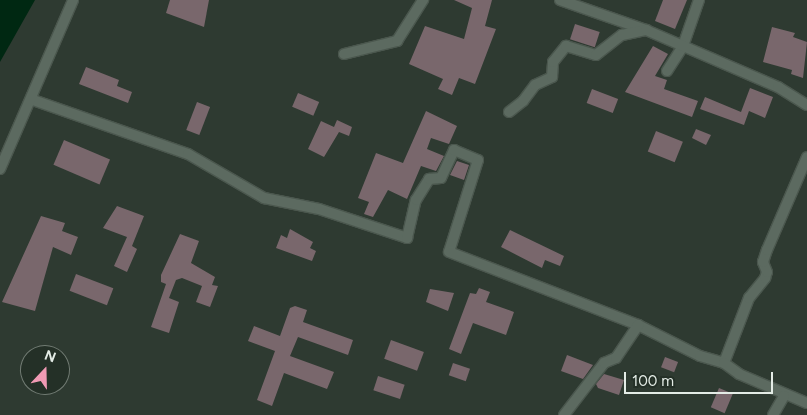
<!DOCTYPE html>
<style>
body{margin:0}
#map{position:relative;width:807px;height:415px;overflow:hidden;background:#2e3a31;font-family:Figtree,sans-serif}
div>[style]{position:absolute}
.water>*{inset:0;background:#002812}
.building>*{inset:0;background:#79676c;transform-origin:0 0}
.roads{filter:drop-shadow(1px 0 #4b574e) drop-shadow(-1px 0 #4b574e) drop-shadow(0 1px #4b574e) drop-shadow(0 -1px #4b574e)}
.minor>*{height:10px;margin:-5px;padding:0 5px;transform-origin:5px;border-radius:5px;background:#5c6a60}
span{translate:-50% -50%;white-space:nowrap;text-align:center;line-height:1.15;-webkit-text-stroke:4px #243027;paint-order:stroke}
.north{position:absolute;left:20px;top:345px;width:50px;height:50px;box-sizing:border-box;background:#243027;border:1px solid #717b73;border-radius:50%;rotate:21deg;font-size:14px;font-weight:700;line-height:20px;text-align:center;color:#e4ece6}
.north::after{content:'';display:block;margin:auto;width:18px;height:22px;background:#f09ab4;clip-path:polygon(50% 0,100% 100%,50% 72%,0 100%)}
.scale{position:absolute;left:624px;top:372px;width:149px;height:22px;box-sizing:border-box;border:2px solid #e4ece6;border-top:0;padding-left:6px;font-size:15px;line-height:18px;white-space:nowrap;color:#e4ece6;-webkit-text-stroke:4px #243027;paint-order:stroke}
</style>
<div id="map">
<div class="water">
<i style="clip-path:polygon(0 0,35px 0,0 62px)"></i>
</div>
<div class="building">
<i style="clip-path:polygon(170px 0,209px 0,204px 27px,166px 13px)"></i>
<i style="clip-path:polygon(454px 0,492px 0,485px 26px,496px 29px,475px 84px,459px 78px,452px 95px,438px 89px,443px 79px,409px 64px,425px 26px,464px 39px,472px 8px)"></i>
<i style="clip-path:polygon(663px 0,687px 0,675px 29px,655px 21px)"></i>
<i style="left:575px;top:24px;width:26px;height:16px;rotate:18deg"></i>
<i style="clip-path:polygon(772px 27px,795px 33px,793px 37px,807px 42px,803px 78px,791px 74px,792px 70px,763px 62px)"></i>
<i style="clip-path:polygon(653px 46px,668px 54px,655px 76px,667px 80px,664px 89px,698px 101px,692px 117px,625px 92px)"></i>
<i style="clip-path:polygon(86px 67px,119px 80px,117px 86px,132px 92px,128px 103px,79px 84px)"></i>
<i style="clip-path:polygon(750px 88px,773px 97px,765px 118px,749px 111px,744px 125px,700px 109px,705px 97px,741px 112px)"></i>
<i style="left:592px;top:89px;width:28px;height:15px;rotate:21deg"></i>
<i style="left:298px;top:93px;width:23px;height:15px;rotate:23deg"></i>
<i style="left:197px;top:102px;width:14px;height:30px;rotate:21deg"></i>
<i style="clip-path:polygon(426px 111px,457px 126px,449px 144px,431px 138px,427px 149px,444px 156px,436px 171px,421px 166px,407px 199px,388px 190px,373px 217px,364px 214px,369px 202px,358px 198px,376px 153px,403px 163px)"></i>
<i style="clip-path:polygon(337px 120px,352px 127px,349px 136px,339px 132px,324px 157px,308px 149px,321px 121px,334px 127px)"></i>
<i style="clip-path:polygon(696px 129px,711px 135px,706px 145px,692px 138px)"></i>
<i style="left:656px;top:131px;width:29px;height:22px;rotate:22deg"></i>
<i style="left:64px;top:140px;width:50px;height:27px;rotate:23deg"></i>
<i style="clip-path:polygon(457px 161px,469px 165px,464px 180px,450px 175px)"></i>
<i style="clip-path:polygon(117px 206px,144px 216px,132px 246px,137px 249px,127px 272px,114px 266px,127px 237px,103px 228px)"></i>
<i style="clip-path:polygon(41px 216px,65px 223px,62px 231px,78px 237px,71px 255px,53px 247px,35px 311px,2px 302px)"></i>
<i style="clip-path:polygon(290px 229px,313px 242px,310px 248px,316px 251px,312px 261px,276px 248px,281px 235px,287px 238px)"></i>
<i style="clip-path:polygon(510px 230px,564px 256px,560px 266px,545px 260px,542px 268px,501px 247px)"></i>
<i style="clip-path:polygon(180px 234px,199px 241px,191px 263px,215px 277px,212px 285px,218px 286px,210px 307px,196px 302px,202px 286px,182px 278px,176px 280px,169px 298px,179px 302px,169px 333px,151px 327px,166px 284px,161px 282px,161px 275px)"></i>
<i style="left:76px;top:274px;width:40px;height:18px;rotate:21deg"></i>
<i style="clip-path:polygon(479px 288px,490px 292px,486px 302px,514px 312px,506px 335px,473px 323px,461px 354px,449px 349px,470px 293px,476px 294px)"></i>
<i style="clip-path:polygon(430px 289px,454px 293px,448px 311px,426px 302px)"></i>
<i style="clip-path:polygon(295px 306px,307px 310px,303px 322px,353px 340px,348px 355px,298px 337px,290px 356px,334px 372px,327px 389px,284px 373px,272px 406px,257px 400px,275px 351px,248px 341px,254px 326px,280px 336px,290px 308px)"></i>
<i style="left:391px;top:340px;width:35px;height:20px;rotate:20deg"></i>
<i style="clip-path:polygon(567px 355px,593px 365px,583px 379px,561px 371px)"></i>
<i style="left:665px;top:357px;width:14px;height:11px;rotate:21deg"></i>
<i style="left:453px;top:363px;width:18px;height:13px;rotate:19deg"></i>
<i style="clip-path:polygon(604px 374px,624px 380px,619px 395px,598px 388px,596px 384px)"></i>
<i style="left:378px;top:376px;width:28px;height:15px;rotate:18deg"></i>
<i style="left:719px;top:388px;width:15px;height:21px;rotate:23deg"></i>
</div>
<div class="roads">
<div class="minor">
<i style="left:560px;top:0;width:91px;rotate:19.2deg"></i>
<i style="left:344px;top:54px;width:55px;rotate:-13.8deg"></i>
<i style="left:397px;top:41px;width:49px;rotate:-57.6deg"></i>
<i style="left:667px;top:71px;width:30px;rotate:-57deg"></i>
<i style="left:683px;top:46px;width:49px;rotate:-70.8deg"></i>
<i style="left:33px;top:100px;width:164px;rotate:19.2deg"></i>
<i style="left:188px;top:154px;width:88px;rotate:30.1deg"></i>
<i style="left:264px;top:198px;width:56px;rotate:11.3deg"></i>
<i style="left:319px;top:209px;width:93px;rotate:18.2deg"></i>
<i style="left:407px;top:238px;width:39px;rotate:-77deg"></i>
<i style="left:416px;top:200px;width:25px;rotate:-58deg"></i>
<i style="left:429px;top:179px;width:12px;rotate:-5deg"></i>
<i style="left:441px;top:178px;width:31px;rotate:-65deg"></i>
<i style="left:454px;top:150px;width:26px;rotate:23deg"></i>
<i style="left:478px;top:160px;width:96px;rotate:107.5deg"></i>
<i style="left:449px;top:252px;width:203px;rotate:21.1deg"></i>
<i style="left:638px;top:325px;width:69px;rotate:26.6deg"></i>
<i style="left:700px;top:356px;width:25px;rotate:16deg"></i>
<i style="left:724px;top:363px;width:70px;rotate:-69deg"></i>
<i style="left:749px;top:298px;width:26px;rotate:-51deg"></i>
<i style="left:765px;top:278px;width:6px;rotate:-72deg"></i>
<i style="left:767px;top:272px;width:11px;rotate:-112deg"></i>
<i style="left:763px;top:262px;width:13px;rotate:-72deg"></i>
<i style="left:767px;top:250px;width:101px;rotate:-66.7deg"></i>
<i style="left:509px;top:112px;width:18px;rotate:-38deg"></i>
<i style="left:523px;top:101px;width:20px;rotate:-53deg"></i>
<i style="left:535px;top:85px;width:19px;rotate:-25deg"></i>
<i style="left:552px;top:77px;width:15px;rotate:-86deg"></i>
<i style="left:553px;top:62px;width:21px;rotate:-51deg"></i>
<i style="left:566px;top:46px;width:31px;rotate:17deg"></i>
<i style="left:596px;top:55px;width:33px;rotate:-38deg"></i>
<i style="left:622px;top:35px;width:25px;rotate:-12deg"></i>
<i style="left:646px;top:30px;width:144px;rotate:23.4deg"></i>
<i style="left:778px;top:87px;width:34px;rotate:32deg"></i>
<i style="left:0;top:169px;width:184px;rotate:-66.6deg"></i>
<i style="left:724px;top:363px;width:19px;rotate:36deg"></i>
<i style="left:739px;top:374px;width:74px;rotate:23.1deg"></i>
<i style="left:564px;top:415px;width:66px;rotate:-52.4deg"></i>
<i style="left:604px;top:363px;width:13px;rotate:-23deg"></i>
<i style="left:616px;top:358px;width:40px;rotate:-56deg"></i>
<i style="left:773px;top:415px;width:22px;rotate:-60deg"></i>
</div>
</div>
<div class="north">N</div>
<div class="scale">100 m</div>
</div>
